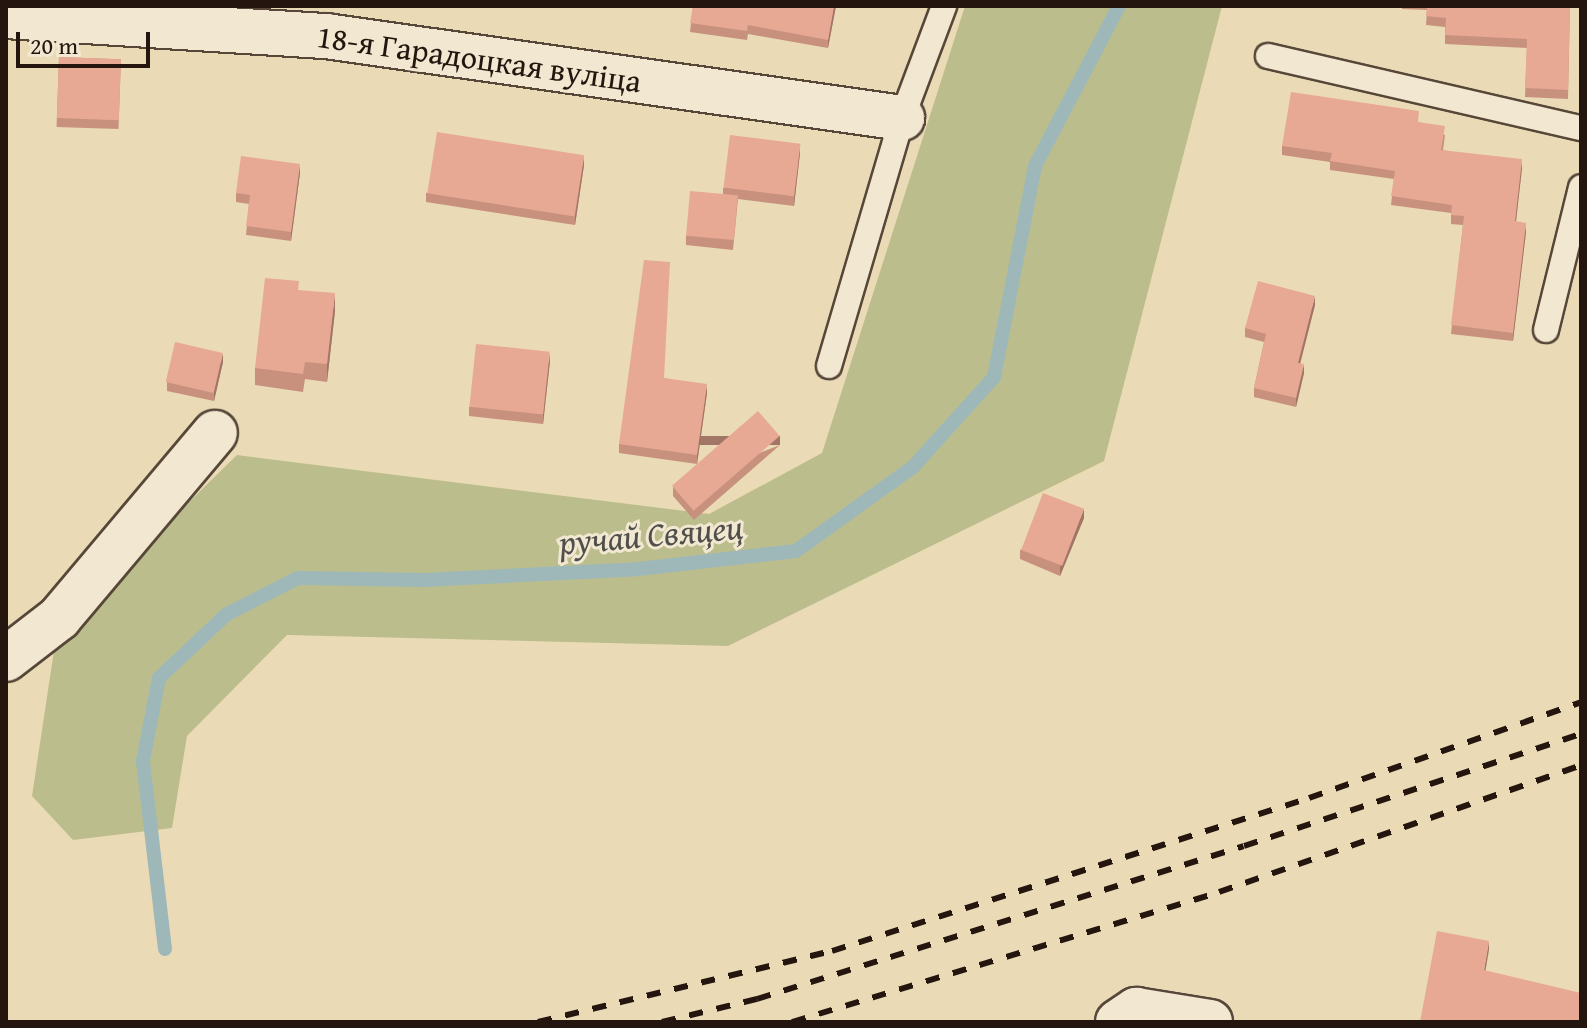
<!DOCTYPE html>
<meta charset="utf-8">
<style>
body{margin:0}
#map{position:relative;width:1587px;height:1028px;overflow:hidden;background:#ebdab6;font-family:"Gentium Book Plus",serif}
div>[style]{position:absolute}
.green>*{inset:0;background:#bbbe8c}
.stream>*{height:14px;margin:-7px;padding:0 7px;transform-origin:7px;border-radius:7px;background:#9eb8ba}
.roads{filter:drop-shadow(2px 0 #564739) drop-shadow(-2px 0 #564739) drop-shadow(0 2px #564739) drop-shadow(0 -2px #564739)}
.service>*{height:24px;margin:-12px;padding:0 12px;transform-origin:12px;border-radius:12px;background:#f2e7d0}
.minor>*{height:44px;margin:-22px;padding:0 22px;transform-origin:22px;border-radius:22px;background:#f2e7d0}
.rail>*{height:6px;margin-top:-3px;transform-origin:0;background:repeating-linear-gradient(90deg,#24160f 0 14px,transparent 0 28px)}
.wall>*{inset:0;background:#c7917e;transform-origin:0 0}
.shaded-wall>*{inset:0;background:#a27667;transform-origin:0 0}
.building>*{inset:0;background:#e7a993;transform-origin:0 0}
span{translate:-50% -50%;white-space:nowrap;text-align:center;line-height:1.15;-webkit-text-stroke:6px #f2e7d0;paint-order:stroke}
.street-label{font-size:32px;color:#24160f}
.water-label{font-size:34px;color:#4f4f4b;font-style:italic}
.frame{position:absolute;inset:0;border:8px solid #24160f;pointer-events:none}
.scale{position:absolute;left:16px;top:32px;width:134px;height:36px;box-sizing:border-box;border:4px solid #24160f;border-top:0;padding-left:10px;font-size:24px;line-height:28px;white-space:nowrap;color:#24160f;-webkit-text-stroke:6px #f2e7d0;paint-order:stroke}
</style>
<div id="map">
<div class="green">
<i style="clip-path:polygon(965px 6px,1222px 6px,1104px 461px,728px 646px,287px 635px,187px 736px,172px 828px,73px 840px,32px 796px,57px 631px,237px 455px,709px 514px,822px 453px)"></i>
</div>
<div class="stream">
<i style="left:165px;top:949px;width:189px;rotate:-96.7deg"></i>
<i style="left:143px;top:761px;width:85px;rotate:-79.1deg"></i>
<i style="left:159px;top:678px;width:93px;rotate:-43.3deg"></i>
<i style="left:227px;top:614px;width:80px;rotate:-26.9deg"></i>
<i style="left:298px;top:578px;width:126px;rotate:0.9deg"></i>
<i style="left:424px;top:580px;width:214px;rotate:-2.9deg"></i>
<i style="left:638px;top:569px;width:159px;rotate:-6.5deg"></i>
<i style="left:796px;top:551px;width:144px;rotate:-35.7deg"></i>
<i style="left:913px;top:467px;width:121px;rotate:-48deg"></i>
<i style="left:994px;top:377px;width:215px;rotate:-79deg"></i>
<i style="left:1035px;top:166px;width:181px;rotate:-62.3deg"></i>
</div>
<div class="roads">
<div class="service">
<i style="left:1268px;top:56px;width:321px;rotate:13deg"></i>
<i style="left:1546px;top:330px;width:147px;rotate:-76.2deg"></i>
<i style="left:829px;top:366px;width:259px;rotate:-73.6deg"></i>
<i style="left:902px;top:118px;width:120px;rotate:-69.4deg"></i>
</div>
<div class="minor">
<i style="left:6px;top:16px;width:321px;rotate:3.6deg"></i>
<i style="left:326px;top:36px;width:582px;rotate:8.1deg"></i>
<i style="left:6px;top:659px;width:67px;rotate:-37.7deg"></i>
<i style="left:59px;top:618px;width:242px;rotate:-49.9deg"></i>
<i style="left:1118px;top:1022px;width:22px;rotate:-34deg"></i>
<i style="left:1136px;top:1010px;width:75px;rotate:9.2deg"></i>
</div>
</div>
<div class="rail">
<i style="left:538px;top:1022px;width:302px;rotate:-13.6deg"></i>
<i style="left:832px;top:951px;width:501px;rotate:-17.78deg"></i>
<i style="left:1309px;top:798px;width:288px;rotate:-19.4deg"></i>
<i style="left:662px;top:1022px;width:98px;rotate:-13.6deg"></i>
<i style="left:757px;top:999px;width:510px;rotate:-17.44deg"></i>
<i style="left:1244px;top:846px;width:355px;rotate:-18.4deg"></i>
<i style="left:792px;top:1022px;width:446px;rotate:-16.9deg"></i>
<i style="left:1219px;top:892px;width:384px;rotate:-19.3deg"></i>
</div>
<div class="wall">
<i style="clip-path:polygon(693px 6px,836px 6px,828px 48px,748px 34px,747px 40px,690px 32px)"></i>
<i style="clip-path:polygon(1402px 6px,1570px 6px,1568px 99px,1525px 97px,1527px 48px,1445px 44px,1445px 27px,1426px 25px,1427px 10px,1402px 9px)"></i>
<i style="left:59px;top:57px;width:62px;height:70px;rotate:2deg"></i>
<i style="clip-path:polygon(1419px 122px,1445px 135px,1443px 150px,1522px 168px,1516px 221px,1526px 232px,1513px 341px,1451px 334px,1463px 225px,1451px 224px,1451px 213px,1391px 205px,1394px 179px,1330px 170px,1330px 162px,1282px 155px,1282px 146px)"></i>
<i style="clip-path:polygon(800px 153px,794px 206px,738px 199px,733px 250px,686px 245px,686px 236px,723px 194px,723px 188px)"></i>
<i style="clip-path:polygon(584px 165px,575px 225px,426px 202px,426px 193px)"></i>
<i style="clip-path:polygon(300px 173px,291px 241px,246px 235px,249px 204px,236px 202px,236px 193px)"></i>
<i style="clip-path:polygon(299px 290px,335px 311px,327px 382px,305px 379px,303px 392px,255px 385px,255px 368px)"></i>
<i style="clip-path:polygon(1315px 305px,1300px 363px,1304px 373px,1296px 407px,1254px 397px,1254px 388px,1264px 342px,1245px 337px,1245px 328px)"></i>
<i style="clip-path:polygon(550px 361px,543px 424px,469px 416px,469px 407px)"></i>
<i style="clip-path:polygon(223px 362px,214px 401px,167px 391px,167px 382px)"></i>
<i style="clip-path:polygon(665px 378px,707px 393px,697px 464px,619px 453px,619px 444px)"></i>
<i style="clip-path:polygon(780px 445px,694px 520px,673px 496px,673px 487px)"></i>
<i style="clip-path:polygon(1084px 518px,1060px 576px,1020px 559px,1020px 550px)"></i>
</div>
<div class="shaded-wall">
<i style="clip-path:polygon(834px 6px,836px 6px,828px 48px,828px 40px)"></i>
<i style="clip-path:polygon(800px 144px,800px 153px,794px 206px,794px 197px)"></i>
<i style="clip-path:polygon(584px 156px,584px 165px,575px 225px,575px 216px)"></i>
<i style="clip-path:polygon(1522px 159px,1522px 168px,1515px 230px,1515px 221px)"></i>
<i style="clip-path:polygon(300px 164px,300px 173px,291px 241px,291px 232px)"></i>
<i style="clip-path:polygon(1526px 223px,1526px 232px,1513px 341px,1513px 333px)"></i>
<i style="clip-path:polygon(335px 293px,335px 311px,327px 382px,327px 364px)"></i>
<i style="clip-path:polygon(1315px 296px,1315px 305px,1298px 372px,1298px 363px)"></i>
<i style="clip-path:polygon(550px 352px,550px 361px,543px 424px,543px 415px)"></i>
<i style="clip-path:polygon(223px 353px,223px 362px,214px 401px,214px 392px)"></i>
<i style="clip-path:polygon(1304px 364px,1304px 373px,1296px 407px,1296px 398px)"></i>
<i style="clip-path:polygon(707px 384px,707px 393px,697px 464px,697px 455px)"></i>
<i style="left:780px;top:436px;width:9px;height:114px;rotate:90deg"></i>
<i style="clip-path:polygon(1084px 509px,1084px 518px,1060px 576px,1060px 567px)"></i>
<i style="clip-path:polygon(1489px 941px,1489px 950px,1484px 979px,1484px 970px)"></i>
</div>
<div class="building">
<i style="clip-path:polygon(693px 6px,834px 6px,828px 40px,748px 25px,747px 31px,690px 23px)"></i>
<i style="clip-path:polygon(1427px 6px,1570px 6px,1568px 90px,1525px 88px,1527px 39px,1445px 35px,1446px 18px,1426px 16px)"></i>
<i style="left:59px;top:57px;width:62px;height:61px;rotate:2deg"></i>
<i style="clip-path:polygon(1291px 92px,1419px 111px,1418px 122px,1445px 126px,1441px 150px,1522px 159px,1515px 221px,1526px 223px,1513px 333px,1451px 325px,1464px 216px,1451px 215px,1452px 205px,1391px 196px,1395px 171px,1330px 161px,1332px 153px,1282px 146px)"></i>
<i style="left:437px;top:132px;width:149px;height:62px;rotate:9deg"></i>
<i style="left:730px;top:135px;width:71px;height:53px;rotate:7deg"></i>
<i style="clip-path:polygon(241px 156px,300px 164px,291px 232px,246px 226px,250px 195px,236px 193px)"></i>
<i style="left:690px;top:191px;width:48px;height:45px;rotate:5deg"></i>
<i style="clip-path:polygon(644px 260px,670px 262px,664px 378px,707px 384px,697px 455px,619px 444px)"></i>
<i style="clip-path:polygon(265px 278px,299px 281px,298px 290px,335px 293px,327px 364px,305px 362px,303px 374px,255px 368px)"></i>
<i style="clip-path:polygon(1258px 281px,1315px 296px,1298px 363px,1304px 364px,1296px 398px,1254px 388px,1266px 334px,1245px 328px)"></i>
<i style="left:175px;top:342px;width:49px;height:41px;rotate:13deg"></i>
<i style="left:476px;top:344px;width:74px;height:63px;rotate:6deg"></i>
<i style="left:758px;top:411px;width:33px;height:114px;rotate:49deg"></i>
<i style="left:1043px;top:493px;width:44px;height:61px;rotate:21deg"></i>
<i style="clip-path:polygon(1437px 931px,1489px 941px,1484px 970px,1581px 993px,1581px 991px,1581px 1022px,1420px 1022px)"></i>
</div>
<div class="street-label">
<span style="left:479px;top:59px;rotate:8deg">18-я Гарадоцкая вуліца</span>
</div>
<div class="water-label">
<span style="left:651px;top:534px;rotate:-5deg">ручай Свяцец</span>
</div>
<div class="frame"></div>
<div class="scale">20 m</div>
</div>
